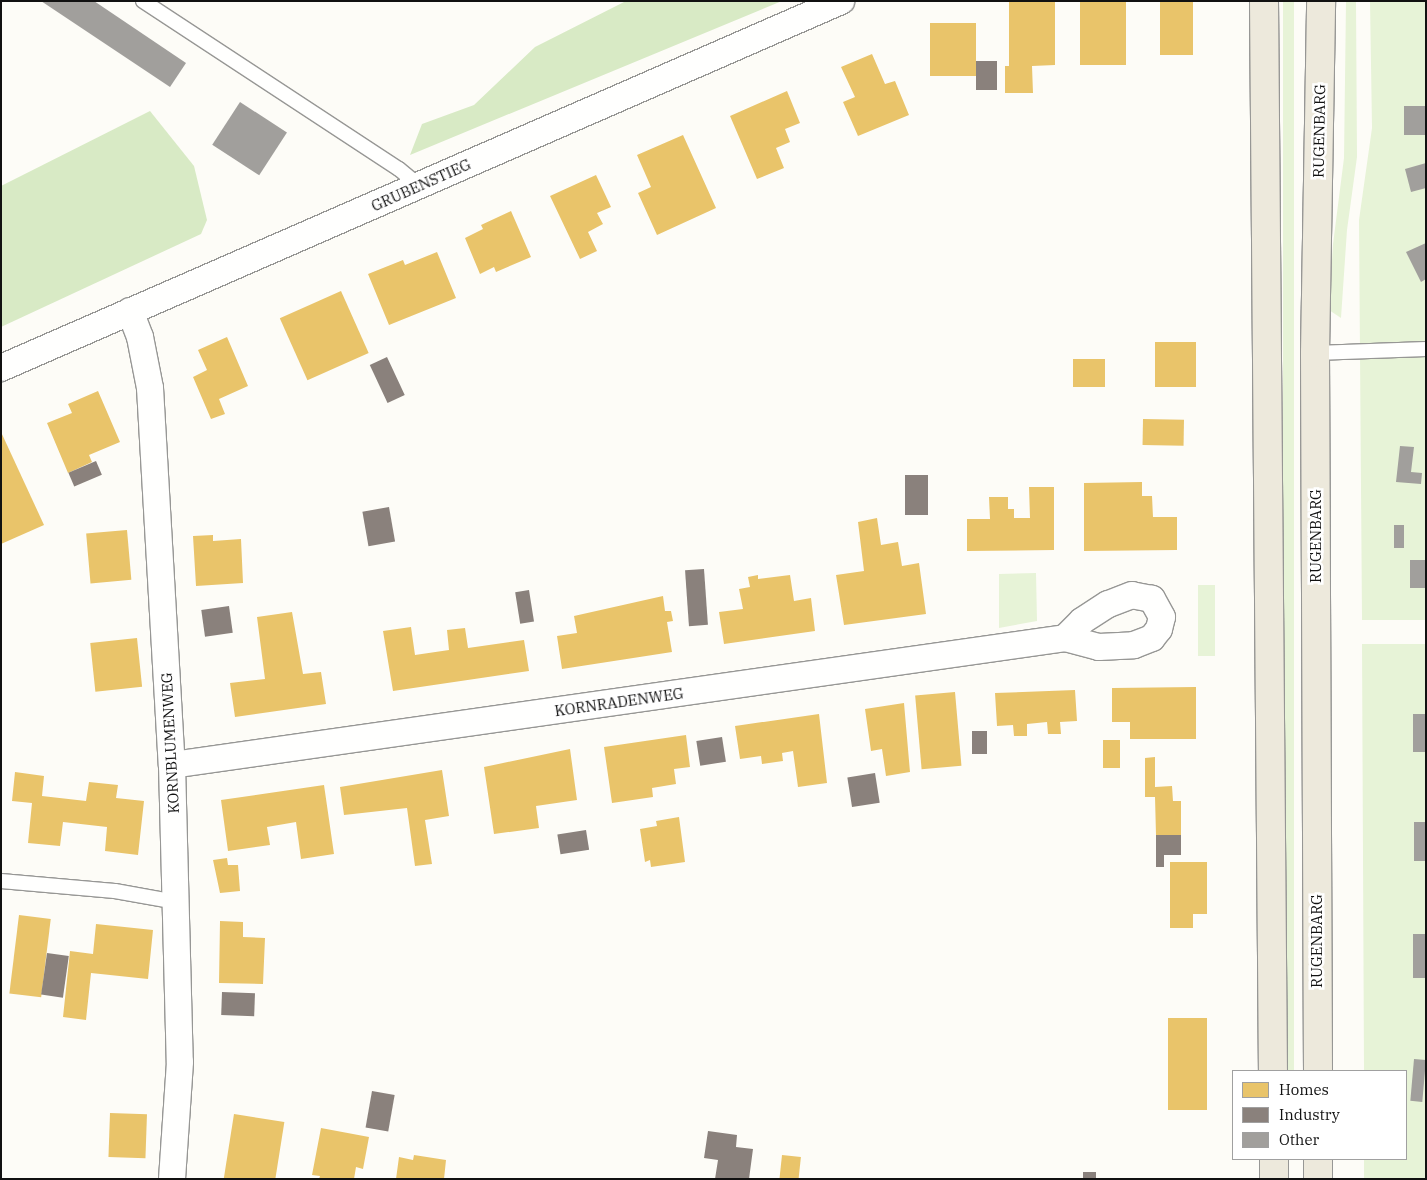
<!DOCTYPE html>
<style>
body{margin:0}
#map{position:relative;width:1427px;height:1180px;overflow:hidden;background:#fdfcf7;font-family:"IBM Plex Serif",serif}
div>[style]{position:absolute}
.green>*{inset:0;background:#e7f3d7;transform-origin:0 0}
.forest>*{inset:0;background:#d8eac5}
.homes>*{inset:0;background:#e9c46a;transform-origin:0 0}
.industry>*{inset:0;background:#8a817c;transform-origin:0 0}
.building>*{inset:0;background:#a19f9c;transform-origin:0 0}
.roads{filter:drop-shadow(1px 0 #979795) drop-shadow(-1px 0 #979795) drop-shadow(0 1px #979795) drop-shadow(0 -1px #979795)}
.lane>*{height:14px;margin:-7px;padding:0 7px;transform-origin:7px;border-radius:7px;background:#fffffe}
.street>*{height:26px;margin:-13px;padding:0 13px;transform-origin:13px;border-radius:13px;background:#fffffe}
.primary>*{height:28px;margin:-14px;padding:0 14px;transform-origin:14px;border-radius:14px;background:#ede9dc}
span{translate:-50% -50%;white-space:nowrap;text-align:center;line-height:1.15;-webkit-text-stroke:5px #fff;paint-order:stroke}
.street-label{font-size:15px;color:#111}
.frame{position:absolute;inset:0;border:2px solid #111;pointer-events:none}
.legend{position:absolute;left:1232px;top:1070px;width:175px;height:90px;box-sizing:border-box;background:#fff;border:1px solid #a0a0a0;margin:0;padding:6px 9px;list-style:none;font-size:15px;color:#111}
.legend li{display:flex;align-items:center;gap:10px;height:25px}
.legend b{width:25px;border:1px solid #a0a0a0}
</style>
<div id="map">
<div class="green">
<i style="left:1283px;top:1px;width:11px;height:1070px"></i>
<i style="clip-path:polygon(1346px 1px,1356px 1px,1357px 157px,1347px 230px,1341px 318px,1329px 310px,1333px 244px,1344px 158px)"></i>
<i style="clip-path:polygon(1370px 1px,1426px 1px,1426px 620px,1362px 620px,1359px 220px,1372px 128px)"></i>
<i style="clip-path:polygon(1036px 573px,1037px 621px,999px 628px,999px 574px)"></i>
<i style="left:1198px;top:585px;width:17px;height:71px"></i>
<i style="clip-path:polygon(1362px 644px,1426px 644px,1426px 1179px,1364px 1179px,1364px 1159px,1406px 1159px,1406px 1071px,1364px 1071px)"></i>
</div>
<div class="forest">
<i style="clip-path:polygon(626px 1px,782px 1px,410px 155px,422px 124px,474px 105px,535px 47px)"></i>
<i style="clip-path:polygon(150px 111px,194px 166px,207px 220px,201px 234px,1px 327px,1px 186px)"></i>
</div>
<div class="homes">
<i style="clip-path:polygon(1009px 1px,1055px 1px,1055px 65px,1032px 66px,1033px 93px,1005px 93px,1005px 66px,1009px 66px)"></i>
<i style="left:1080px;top:1px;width:46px;height:64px"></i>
<i style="left:1160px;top:1px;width:33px;height:54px"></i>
<i style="left:976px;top:23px;width:53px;height:46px;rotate:90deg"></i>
<i style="clip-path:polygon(872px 54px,885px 84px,895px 81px,909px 115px,858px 136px,843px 102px,855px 97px,841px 67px)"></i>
<i style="clip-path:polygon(787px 91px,800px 123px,785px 129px,790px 142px,776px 148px,784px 168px,757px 179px,730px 116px)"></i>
<i style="clip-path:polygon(683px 135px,716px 208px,657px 235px,638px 193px,651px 187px,637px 155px)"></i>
<i style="clip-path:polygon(596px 175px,611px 207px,597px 213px,603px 224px,588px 232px,597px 251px,580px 259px,550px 196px)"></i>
<i style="clip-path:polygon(511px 211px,531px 257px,496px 272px,494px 267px,480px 274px,465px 238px,483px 229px,481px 225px)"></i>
<i style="clip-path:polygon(437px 252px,456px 298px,389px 325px,368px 274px,403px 260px,405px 265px)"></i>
<i style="left:341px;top:291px;width:68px;height:67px;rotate:66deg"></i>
<i style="clip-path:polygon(227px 337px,248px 386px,219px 399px,225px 414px,211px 419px,193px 377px,207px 370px,198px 350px)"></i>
<i style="left:1155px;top:342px;width:41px;height:45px"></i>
<i style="left:1105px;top:359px;width:28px;height:32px;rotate:90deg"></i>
<i style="clip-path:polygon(98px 391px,120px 442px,89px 455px,92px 462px,68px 473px,47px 423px,72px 413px,68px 404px)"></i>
<i style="left:1143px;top:419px;width:41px;height:26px;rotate:1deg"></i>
<i style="clip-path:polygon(1px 432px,44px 525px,1px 544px)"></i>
<i style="clip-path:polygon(1142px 482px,1142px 496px,1152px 496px,1153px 517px,1177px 517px,1177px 550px,1084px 551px,1084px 483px)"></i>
<i style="clip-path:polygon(1029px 487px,1054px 487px,1054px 550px,967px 551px,967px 519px,990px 519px,989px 497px,1008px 497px,1008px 509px,1014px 509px,1014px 518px,1030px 518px)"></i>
<i style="clip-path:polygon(877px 518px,881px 545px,898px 542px,902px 566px,919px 563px,926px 614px,844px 625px,836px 575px,864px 571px,858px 522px)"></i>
<i style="left:127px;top:530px;width:50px;height:41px;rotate:85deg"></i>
<i style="clip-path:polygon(213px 535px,213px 541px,241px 539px,243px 583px,196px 586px,193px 536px)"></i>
<i style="clip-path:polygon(758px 575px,758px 579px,790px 575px,794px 601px,811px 598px,815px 631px,724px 644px,719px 612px,743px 609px,739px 589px,750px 587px,748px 577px)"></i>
<i style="clip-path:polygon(663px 596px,665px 611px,671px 611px,673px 621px,667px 622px,672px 652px,562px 669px,557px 636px,577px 633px,574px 616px)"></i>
<i style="clip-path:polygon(292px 612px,303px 674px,321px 672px,326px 704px,235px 717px,230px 683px,265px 679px,257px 617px)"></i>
<i style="clip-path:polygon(411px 627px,415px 655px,449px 650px,447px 630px,465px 628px,468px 648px,524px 640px,529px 671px,393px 691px,383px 631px)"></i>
<i style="left:137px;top:638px;width:49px;height:47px;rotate:84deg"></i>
<i style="clip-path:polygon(1196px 687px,1196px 739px,1130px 739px,1130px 722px,1112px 722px,1112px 688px)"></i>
<i style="clip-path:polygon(1075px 690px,1077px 721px,1060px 722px,1061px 734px,1048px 734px,1047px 722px,1027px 724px,1027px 736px,1014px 736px,1013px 725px,997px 726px,995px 693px)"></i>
<i style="left:955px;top:692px;width:74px;height:40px;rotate:85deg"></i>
<i style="clip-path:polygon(904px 703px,910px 772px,886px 776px,882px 749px,871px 751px,865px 709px)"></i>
<i style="clip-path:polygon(819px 714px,827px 783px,798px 787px,793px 751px,782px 753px,783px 761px,762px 764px,761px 756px,740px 759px,735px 726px)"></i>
<i style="clip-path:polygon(686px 735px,690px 767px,674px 769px,676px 784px,652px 788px,653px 797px,612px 803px,604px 747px)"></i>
<i style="left:1103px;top:740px;width:17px;height:28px"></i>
<i style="clip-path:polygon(570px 749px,577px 800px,536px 806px,539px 828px,494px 834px,484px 767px)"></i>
<i style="clip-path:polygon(1155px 757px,1155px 787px,1172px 786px,1173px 801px,1181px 801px,1181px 835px,1156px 835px,1155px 797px,1145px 797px,1145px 758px)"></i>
<i style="clip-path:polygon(442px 770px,449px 816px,425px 820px,432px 864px,415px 866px,407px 808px,344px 815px,340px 787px)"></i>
<i style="clip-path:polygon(15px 772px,44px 776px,42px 796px,86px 801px,89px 782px,118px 785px,116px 798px,144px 801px,138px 855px,105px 851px,107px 827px,63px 822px,60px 846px,28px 843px,32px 803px,12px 801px)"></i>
<i style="clip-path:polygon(324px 785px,334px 854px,301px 859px,296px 822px,267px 827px,270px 845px,228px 851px,221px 800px)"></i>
<i style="clip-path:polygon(679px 817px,685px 862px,651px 867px,650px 860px,645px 862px,640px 829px,657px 826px,656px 821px)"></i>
<i style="clip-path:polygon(227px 858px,228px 865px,238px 865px,240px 891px,220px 893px,213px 860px)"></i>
<i style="clip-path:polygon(1170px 862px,1207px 862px,1207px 914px,1193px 914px,1193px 928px,1170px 928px)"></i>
<i style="left:19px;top:915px;width:32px;height:79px;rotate:7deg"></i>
<i style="clip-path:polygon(220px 921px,243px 922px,243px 937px,265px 938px,263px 984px,219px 983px)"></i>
<i style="clip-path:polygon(96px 924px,153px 930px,148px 979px,91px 973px,86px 1020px,63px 1017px,70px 951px,93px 954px)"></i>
<i style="left:1168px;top:1018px;width:39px;height:92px"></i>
<i style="left:110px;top:1113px;width:37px;height:44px;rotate:2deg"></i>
<i style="left:234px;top:1114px;width:51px;height:66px;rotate:9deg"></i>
<i style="clip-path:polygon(321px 1128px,369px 1137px,363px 1169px,356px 1167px,354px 1179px,319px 1179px,320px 1176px,312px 1175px)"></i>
<i style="clip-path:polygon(414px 1155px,446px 1160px,444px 1179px,396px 1179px,399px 1157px,413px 1160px)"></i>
<i style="left:782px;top:1155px;width:19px;height:24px;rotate:6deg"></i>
</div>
<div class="industry">
<i style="left:976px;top:61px;width:21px;height:29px"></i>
<i style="left:387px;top:357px;width:42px;height:19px;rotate:65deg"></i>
<i style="left:96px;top:461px;width:15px;height:30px;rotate:67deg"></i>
<i style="left:905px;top:475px;width:23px;height:40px"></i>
<i style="left:389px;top:507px;width:35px;height:27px;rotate:80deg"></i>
<i style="left:704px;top:569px;width:56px;height:19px;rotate:86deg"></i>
<i style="left:529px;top:590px;width:32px;height:14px;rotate:81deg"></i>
<i style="left:229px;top:606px;width:27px;height:28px;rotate:82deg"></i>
<i style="left:987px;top:731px;width:23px;height:15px;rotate:90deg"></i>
<i style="left:722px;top:737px;width:25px;height:26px;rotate:81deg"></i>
<i style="left:875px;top:773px;width:30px;height:28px;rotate:81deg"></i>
<i style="left:586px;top:830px;width:20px;height:29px;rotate:81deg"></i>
<i style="clip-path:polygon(1156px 835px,1181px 835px,1181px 855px,1164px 855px,1164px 867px,1156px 867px)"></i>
<i style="left:47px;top:953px;width:22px;height:42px;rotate:8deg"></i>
<i style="left:222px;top:992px;width:33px;height:23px;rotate:2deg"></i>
<i style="left:372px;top:1091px;width:23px;height:37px;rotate:10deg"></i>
<i style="clip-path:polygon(708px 1131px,737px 1135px,736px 1147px,753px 1149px,749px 1179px,715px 1179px,718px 1160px,704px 1158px)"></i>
<i style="left:1083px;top:1172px;width:13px;height:7px"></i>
</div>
<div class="building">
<i style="clip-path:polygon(41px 1px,94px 1px,186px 63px,170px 87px)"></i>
<i style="left:240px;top:102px;width:56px;height:51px;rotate:33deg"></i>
<i style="left:1426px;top:106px;width:29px;height:22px;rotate:90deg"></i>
<i style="clip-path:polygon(1426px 163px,1426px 188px,1411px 192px,1405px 169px)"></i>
<i style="clip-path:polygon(1426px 243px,1426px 279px,1421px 282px,1406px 252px)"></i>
<i style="clip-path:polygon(1400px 446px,1414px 447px,1411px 472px,1422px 473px,1421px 484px,1396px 482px)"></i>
<i style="left:1394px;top:525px;width:10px;height:23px"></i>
<i style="left:1410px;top:560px;width:16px;height:28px"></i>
<i style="left:1413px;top:714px;width:13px;height:38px"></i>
<i style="left:1414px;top:822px;width:12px;height:39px"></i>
<i style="left:1426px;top:934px;width:44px;height:13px;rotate:90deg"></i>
<i style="left:1414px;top:1059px;width:12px;height:42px;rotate:5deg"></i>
</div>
<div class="roads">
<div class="lane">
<i style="left:143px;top:1px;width:306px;rotate:33.3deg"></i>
<i style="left:399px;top:169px;width:26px;rotate:40deg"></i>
<i style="left:1315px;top:353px;width:111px;rotate:-2.1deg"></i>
<i style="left:1px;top:881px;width:114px;rotate:5deg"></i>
<i style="left:115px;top:891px;width:63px;rotate:10.1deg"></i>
</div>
<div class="street">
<i style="left:130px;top:311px;width:28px;rotate:69deg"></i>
<i style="left:140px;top:337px;width:52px;rotate:78.9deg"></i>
<i style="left:150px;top:388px;width:378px;rotate:86.7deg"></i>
<i style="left:172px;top:765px;width:297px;rotate:88.5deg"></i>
<i style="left:180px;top:1062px;width:117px;rotate:93.9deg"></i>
<i style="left:1px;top:368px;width:917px;rotate:-23.6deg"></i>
<i style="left:172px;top:765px;width:902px;rotate:-8.09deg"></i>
<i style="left:1065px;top:638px;width:35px;rotate:15deg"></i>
<i style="left:1099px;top:647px;width:35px;rotate:-3deg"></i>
<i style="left:1134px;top:645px;width:19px;rotate:-21deg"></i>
<i style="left:1152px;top:638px;width:11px;rotate:-52deg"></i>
<i style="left:1159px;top:629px;width:12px;rotate:-76deg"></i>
<i style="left:1162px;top:617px;width:21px;rotate:-119deg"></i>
<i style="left:1152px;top:599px;width:20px;rotate:-169deg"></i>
<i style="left:1132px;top:595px;width:26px;rotate:159deg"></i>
<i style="left:1108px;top:604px;width:31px;rotate:147deg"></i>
<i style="left:1082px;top:621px;width:24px;rotate:135deg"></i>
</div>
<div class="primary">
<i style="left:1264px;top:1px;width:1070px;rotate:89.52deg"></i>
<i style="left:1318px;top:1071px;width:718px;rotate:-90.24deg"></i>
<i style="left:1315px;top:353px;width:352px;rotate:-89deg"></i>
<i style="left:1274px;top:1159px;width:20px;rotate:90deg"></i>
<i style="left:1318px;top:1159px;width:20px;rotate:90deg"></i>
</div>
</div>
<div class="street-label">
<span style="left:1319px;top:131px;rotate:-89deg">RUGENBARG</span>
<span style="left:421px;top:185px;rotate:-24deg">GRUBENSTIEG</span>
<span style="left:1316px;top:536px;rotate:-90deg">RUGENBARG</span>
<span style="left:619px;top:702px;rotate:-8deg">KORNRADENWEG</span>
<span style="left:170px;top:743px;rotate:-93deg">KORNBLUMENWEG</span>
<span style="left:1317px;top:941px;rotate:-90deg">RUGENBARG</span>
</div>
<div class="frame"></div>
<ul class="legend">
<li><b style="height:14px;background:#e9c46a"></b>Homes</li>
<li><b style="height:14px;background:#8a817c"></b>Industry</li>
<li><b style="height:14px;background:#a19f9c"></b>Other</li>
</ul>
</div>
